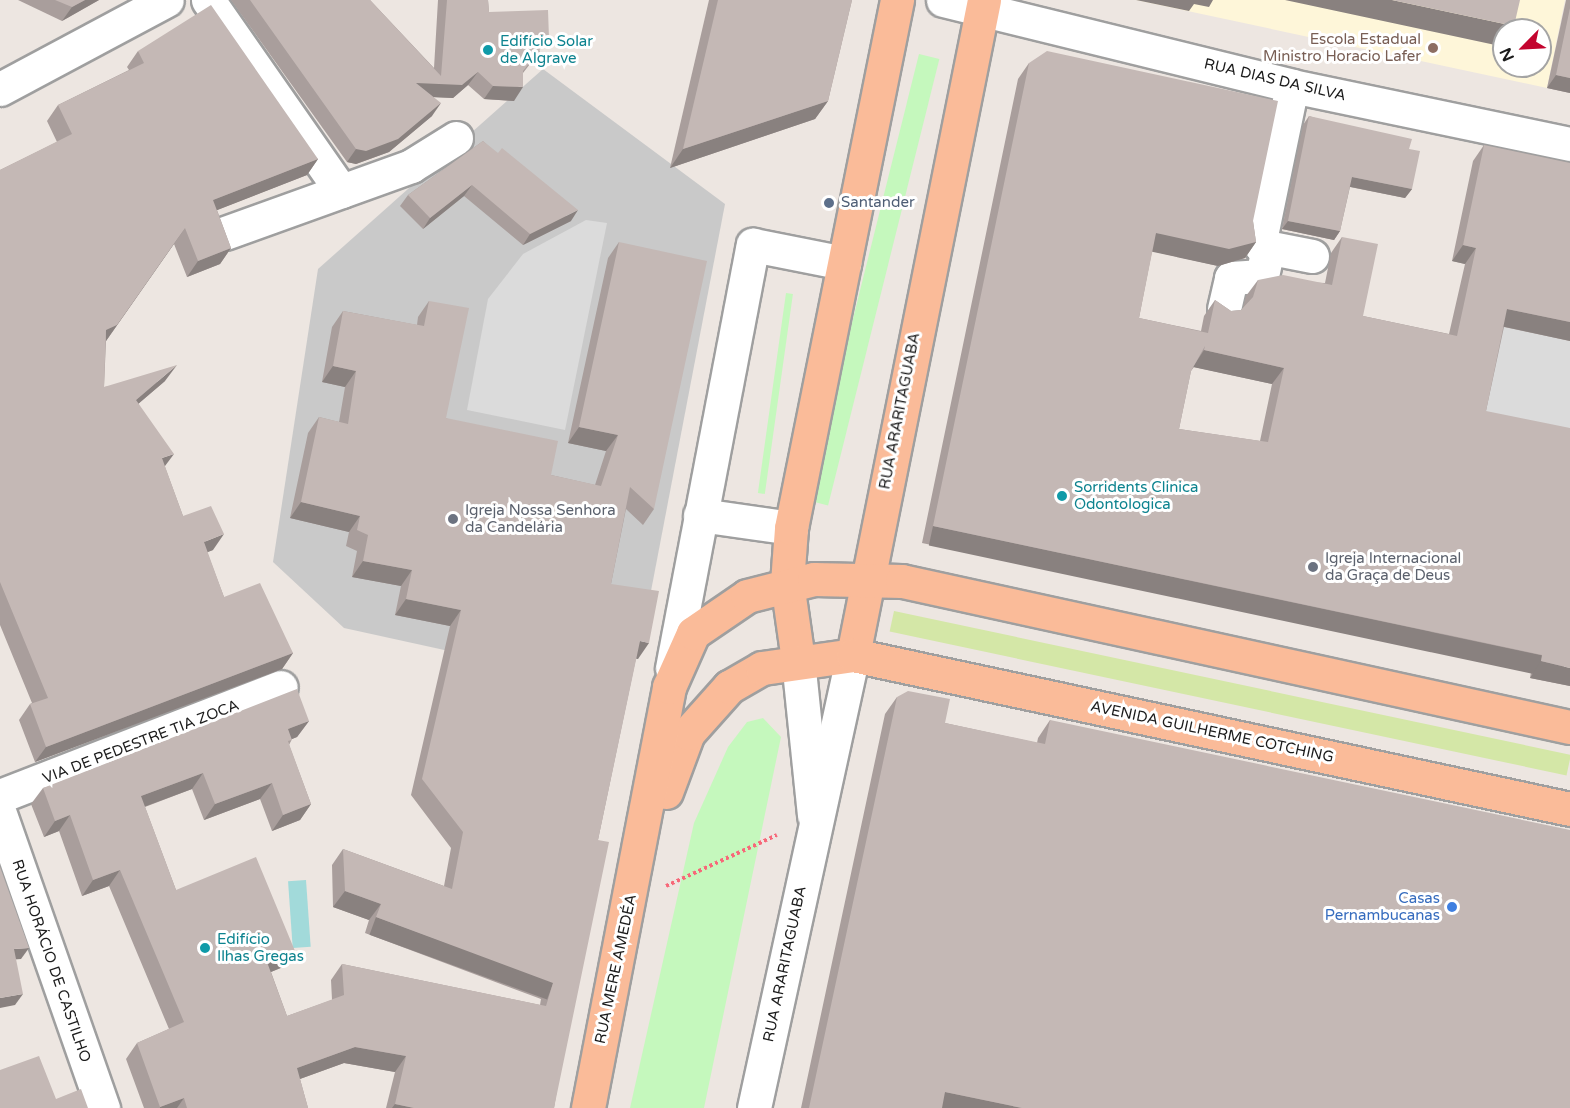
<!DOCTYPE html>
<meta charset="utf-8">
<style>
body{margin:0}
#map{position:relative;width:1570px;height:1108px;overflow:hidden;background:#ede6e1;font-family:"Varela Round",sans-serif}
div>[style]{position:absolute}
.education>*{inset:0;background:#fef6d9}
.religious>*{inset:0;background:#c9c9c9}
.grass>*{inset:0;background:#d4e7a7;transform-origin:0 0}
.park>*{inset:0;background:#c5f8bd;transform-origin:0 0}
.parking>*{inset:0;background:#dbdbdb}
.water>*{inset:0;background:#a2dada;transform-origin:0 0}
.path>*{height:4px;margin-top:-2px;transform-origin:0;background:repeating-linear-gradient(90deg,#f76879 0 3px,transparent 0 6px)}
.roads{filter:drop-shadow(2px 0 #9f9f9f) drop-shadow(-2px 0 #9f9f9f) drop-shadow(0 2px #9f9f9f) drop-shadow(0 -2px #9f9f9f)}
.minor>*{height:33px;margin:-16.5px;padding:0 16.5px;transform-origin:16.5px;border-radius:16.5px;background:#fff}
.major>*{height:33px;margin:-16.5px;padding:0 16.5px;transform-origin:16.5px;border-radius:16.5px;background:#fabb99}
.wall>*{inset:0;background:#a99e9c}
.shaded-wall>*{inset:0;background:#89817f;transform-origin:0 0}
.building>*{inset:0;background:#c4b8b5}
.dots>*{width:16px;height:16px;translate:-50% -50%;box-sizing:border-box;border:3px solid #fff;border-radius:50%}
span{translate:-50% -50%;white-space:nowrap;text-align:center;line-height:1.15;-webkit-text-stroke:6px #fff;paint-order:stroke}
.education-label{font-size:15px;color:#785e54}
.right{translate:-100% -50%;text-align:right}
.culture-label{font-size:15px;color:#0d838f}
.left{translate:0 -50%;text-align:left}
.street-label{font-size:15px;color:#1b1b1b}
.service-label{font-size:15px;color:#4e5e75}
.worship-label{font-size:15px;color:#5b616d}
.shop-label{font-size:15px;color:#366cbe}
.north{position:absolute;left:1492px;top:18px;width:60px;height:60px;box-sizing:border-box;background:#fff;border:2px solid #a4a4a4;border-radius:50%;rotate:246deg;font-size:16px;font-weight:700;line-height:24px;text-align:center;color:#1b1b1b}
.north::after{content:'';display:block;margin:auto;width:21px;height:27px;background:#c3042e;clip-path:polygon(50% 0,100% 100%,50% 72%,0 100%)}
</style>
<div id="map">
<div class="education">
<i style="clip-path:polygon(evenodd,1136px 0,1565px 0,1547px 88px,1136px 0,1504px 30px,1540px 30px,1540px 66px,1504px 66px,1504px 30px)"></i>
</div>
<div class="religious">
<i style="clip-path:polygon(543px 69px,725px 204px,638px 659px,499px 662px,344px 628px,273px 562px,318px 269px)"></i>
</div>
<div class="grass">
<i style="left:894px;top:611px;width:692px;height:21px;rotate:12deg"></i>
</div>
<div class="park">
<i style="left:919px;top:54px;width:21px;height:460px;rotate:14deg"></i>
<i style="left:786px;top:293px;width:7px;height:202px;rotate:8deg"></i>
<i style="clip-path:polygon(763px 718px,781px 737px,704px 1108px,630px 1108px,694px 823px,728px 747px,747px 722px)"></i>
</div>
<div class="parking">
<i style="clip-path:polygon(586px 220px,607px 223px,565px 430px,467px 410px,488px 299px,523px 254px)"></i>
<i style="clip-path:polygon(1496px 325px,1570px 341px,1570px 447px,1475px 427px)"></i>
</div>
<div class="water">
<i style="left:306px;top:880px;width:67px;height:18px;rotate:86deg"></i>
</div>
<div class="path">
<i style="left:666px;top:886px;width:122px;rotate:-24.7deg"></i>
</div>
<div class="roads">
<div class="minor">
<i style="left:208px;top:0;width:233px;rotate:55.1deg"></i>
<i style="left:943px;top:0;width:359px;rotate:13.8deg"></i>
<i style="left:1292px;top:86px;width:284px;rotate:11.8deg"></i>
<i style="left:1292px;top:86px;width:158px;rotate:101.7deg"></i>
<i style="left:1260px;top:241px;width:5px;rotate:79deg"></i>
<i style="left:1261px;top:246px;width:52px;rotate:11.1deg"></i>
<i style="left:0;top:89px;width:189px;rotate:-28.1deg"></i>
<i style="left:225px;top:233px;width:198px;rotate:-19.8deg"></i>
<i style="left:411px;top:166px;width:53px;rotate:-31.9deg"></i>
<i style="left:1224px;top:309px;width:32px;rotate:-77deg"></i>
<i style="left:1231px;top:278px;width:31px;rotate:-4deg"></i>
<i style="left:1262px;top:276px;width:29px;rotate:-78deg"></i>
<i style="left:700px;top:515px;width:92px;rotate:8.1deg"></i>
<i style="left:798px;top:660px;width:156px;rotate:84.1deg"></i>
<i style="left:672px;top:668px;width:431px;rotate:-79.2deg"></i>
<i style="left:753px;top:245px;width:93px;rotate:11.2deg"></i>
<i style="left:0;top:796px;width:301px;rotate:-21.2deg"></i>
<i style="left:0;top:814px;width:312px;rotate:70.7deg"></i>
<i style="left:754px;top:1108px;width:464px;rotate:-77.7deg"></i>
</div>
<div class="major">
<i style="left:853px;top:655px;width:668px;rotate:-78.69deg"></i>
<i style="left:798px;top:660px;width:78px;rotate:-98.1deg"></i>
<i style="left:787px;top:583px;width:55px;rotate:-85.8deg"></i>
<i style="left:791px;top:528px;width:539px;rotate:-78.65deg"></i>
<i style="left:666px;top:792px;width:63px;rotate:-69.6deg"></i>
<i style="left:688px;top:733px;width:62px;rotate:-48.3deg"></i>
<i style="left:729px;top:687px;width:38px;rotate:-30deg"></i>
<i style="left:762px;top:668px;width:92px;rotate:-8.1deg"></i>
<i style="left:853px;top:655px;width:733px;rotate:12.12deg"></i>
<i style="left:588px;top:1108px;width:429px;rotate:-79.1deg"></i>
<i style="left:669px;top:687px;width:59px;rotate:-66deg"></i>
<i style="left:693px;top:633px;width:65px;rotate:-34.4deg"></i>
<i style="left:747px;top:596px;width:69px;rotate:-14.2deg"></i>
<i style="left:814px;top:579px;width:88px;rotate:1.3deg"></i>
<i style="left:902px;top:581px;width:684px;rotate:12.33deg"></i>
</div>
</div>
<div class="wall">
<i style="clip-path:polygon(18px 0,99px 0,62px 21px)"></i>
<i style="clip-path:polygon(231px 0,370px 0,434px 68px,438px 0,488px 0,489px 12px,540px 51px,523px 73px,514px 101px,484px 99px,468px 85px,453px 98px,434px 97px,432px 116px,389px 152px,356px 164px,347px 162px)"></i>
<i style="clip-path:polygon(709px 0,852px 0,828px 101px,815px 119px,670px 168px)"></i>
<i style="clip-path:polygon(1566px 0,1570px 0,1570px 93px,1547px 88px)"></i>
<i style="clip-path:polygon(138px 51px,318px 159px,307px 175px,217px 210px,231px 248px,220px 264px,187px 277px,174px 244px,106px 341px,104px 387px,165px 381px,138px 404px,165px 467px,183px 516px,213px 550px,207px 552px,224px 597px,293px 653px,282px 669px,35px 762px,19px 720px,30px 704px,32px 703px,0 625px,0 170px,57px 142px,47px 121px,58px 105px,129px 70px,127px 67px)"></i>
<i style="clip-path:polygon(evenodd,1029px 63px,1253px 221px,1256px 242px,1245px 258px,1218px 266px,1152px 251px,1139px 318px,1201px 331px,1204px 316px,1215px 300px,1231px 311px,1241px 310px,1243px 308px,1246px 296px,1258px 280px,1325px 283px,1331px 253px,1342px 237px,1363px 316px,1449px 334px,1465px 264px,1452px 261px,1473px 161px,1484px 145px,1570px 163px,1570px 341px,1504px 327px,1486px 411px,1570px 686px,1530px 678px,1531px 672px,922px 543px,1018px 79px,1029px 63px,1194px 367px,1272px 384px,1260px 441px,1179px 429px,1191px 371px,1194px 367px)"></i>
<i style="clip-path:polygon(1309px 116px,1409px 149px,1412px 189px,1405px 198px,1350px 187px,1340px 231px,1334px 240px,1282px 229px,1303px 125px)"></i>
<i style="clip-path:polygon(483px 141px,571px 221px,523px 245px,464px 196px,423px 229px,400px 206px,408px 195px)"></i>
<i style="clip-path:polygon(619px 242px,654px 509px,643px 525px,626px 509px,611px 584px,638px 659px,636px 658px,598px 840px,554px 1108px,386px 1108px,395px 1072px,344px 1063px,300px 1079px,308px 1108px,144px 1108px,126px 1059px,137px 1043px,169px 1029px,109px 886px,82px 896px,59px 831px,44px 837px,31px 804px,43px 788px,309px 721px,297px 737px,292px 739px,289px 745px,311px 804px,300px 820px,272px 831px,260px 799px,204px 820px,192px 789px,145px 807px,176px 890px,283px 967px,271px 972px,287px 1016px,332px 1000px,331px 980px,342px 964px,540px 1005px,541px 999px,365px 933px,369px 920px,333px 907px,332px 865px,343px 849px,444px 886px,451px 848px,411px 795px,450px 626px,395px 615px,401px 586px,352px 577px,357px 551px,346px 546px,349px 532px,290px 518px,308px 433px,319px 417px,339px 422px,345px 387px,322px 382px,332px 327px,343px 311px,417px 325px,418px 317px,429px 301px,446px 418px,551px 475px,595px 485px,606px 451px,568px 443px,608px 258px)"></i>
<i style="clip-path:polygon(897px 697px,945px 723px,1037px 743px,1038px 738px,1050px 720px,1570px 1108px,801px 1108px,885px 714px)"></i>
</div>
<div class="shaded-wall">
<i style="clip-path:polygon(85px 0,99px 0,62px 21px,72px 7px)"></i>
<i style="clip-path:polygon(1136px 0,1213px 0,1209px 7px,1194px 4px,1189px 11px)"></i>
<i style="clip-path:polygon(1285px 0,1392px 0,1514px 26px,1512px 30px,1504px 30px,1504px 41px,1500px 46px)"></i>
<i style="clip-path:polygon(478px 72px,468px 85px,453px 98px,407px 96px,416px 83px)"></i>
<i style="clip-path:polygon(1556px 75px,1570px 78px,1570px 93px,1547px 88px)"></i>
<i style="clip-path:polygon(493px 86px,523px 87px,514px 101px,484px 99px)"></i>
<i style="clip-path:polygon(828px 101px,815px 119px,670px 168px,683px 149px)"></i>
<i style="clip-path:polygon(441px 103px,432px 116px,389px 152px,356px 164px,347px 162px,356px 149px)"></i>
<i style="clip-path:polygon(318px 159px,307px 175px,202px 216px,213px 200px)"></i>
<i style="clip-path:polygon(1352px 177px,1412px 189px,1405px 198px,1346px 186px)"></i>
<i style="clip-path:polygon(472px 185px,464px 196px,423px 229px,430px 218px)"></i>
<i style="clip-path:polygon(578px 210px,571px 221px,523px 245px,530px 234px)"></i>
<i style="clip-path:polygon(1288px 221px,1340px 231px,1334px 240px,1282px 229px)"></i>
<i style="clip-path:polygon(185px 228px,106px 341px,106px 330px)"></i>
<i style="clip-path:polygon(1156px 233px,1256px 242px,1245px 258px,1218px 266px,1144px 250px)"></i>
<i style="clip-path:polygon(1463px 245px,1476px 248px,1465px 264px,1452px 261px)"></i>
<i style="clip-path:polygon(231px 248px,220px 264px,187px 277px,198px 261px)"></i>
<i style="clip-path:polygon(1507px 309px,1570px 322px,1570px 341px,1496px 325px)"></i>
<i style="clip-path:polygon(1204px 350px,1284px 368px,1272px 384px,1193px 367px)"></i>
<i style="clip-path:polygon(177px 365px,165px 381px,124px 416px,136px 400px)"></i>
<i style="clip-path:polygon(333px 366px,356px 371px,345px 387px,322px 382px)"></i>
<i style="clip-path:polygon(579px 427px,618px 435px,606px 451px,568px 443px)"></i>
<i style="clip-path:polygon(174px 454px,162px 470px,162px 458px)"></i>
<i style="clip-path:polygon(301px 502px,360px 516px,349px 532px,290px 518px)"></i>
<i style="left:933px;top:526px;width:623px;height:20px;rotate:12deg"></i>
<i style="clip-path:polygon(224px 534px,213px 550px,193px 558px,204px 542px)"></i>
<i style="clip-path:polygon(363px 561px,412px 570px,401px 586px,352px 577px)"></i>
<i style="clip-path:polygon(406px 599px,461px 610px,450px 626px,395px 615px)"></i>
<i style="clip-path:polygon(640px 641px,649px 643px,638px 659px,628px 657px)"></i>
<i style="clip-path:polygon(293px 653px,282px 669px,35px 762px,46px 747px)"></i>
<i style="clip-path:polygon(1541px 661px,1570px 668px,1570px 686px,1530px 678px)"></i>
<i style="clip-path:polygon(309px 721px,297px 737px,277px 745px,288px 729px)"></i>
<i style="clip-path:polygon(203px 773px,192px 789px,130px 812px,141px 796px)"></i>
<i style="clip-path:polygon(272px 783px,260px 799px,204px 820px,215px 804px)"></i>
<i style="clip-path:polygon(311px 804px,300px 820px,272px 831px,283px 815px)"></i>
<i style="clip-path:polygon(70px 815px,59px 831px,44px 837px,55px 821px)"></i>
<i style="clip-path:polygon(120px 870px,109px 886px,82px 896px,93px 880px)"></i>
<i style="clip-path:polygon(345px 891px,381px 904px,369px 920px,333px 907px)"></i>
<i style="left:376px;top:917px;width:189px;height:19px;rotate:20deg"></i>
<i style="clip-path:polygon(29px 948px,21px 959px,7px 960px,14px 949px)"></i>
<i style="clip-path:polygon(295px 951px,283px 967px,256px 978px,267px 962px)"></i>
<i style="clip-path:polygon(23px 994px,15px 1005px,0 1008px,0 998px)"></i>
<i style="clip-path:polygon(355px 1047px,406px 1056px,395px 1072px,344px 1063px,286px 1084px,297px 1068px)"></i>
<i style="clip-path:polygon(945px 1092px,1022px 1108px,934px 1108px)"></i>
<i style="clip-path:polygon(184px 1098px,177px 1108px,160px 1108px,160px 1107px)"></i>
<i style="clip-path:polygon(395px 1104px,414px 1108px,392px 1108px)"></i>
</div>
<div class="building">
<i style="clip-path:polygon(55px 0,85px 0,72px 7px)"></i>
<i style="clip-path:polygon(250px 0,370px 0,441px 76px,447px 0,488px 0,489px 12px,548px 10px,549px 38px,523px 71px,523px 87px,493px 86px,478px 72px,462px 85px,416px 83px,441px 103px,398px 139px,366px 151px,356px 149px)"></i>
<i style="clip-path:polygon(718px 0,852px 0,828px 101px,683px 149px)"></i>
<i style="clip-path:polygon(1392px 0,1520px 0,1514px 26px)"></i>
<i style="clip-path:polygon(211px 5px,318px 159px,213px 200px,231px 248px,198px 261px,185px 228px,117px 325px,106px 330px,104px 387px,177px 365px,136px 400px,174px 454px,162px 458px,183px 516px,211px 506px,224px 534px,204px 542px,224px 597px,260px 583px,293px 653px,46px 747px,30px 704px,48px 698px,0 582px,0 170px,72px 134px,58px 105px,144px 63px,138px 51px)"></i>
<i style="clip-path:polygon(1570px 8px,1570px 78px,1556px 75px)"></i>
<i style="clip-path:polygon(evenodd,1047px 51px,1278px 101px,1253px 221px,1256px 242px,1229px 249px,1156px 233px,1139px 318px,1208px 333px,1215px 300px,1231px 311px,1241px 310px,1253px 297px,1258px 280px,1283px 275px,1332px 285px,1342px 237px,1378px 244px,1363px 316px,1457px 336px,1476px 248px,1463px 245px,1484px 145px,1570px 163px,1570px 322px,1507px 309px,1486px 411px,1570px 428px,1570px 668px,1541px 661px,1542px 655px,933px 526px,1029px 63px,1047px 51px,1205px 346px,1204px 350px,1284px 368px,1268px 442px,1179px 429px,1191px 371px,1205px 346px)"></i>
<i style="clip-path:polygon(1309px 116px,1412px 139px,1409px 149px,1420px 151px,1412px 189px,1352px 177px,1340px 231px,1288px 221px)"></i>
<i style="clip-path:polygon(483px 141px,498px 153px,502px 148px,578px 210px,530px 234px,472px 185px,430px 218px,408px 195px)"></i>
<i style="clip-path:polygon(619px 242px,707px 261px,654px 509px,630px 487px,611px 584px,659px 591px,649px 643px,640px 641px,598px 840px,609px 842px,554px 1108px,414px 1108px,395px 1104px,406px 1056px,355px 1047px,297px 1068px,308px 1108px,187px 1108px,184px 1098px,160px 1107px,137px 1043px,184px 1022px,120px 870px,93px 880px,70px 815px,55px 821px,43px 788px,297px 689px,309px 721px,288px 729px,292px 740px,288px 741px,311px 804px,283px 815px,272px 783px,215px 804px,203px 773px,141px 796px,176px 890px,256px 857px,295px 951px,267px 962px,287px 1016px,344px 995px,342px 964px,546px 1006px,553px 983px,376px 917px,381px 904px,345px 891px,343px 849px,452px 889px,463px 832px,422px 779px,461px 610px,406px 599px,412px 570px,363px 561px,368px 535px,357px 530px,360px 516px,301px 502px,319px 417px,348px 424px,356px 371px,333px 366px,343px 311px,424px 326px,429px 301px,469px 308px,446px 418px,558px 441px,551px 475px,601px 486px,618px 435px,579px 427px)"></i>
<i style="clip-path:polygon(908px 691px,950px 699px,945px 723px,1045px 744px,1050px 720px,1570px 830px,1570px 1108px,1022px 1108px,945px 1092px,942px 1108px,809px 1108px,897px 697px)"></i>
<i style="clip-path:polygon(0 867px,29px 948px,14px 949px,23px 994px,0 998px)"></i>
<i style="clip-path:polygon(39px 1056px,56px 1099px,81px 1089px,88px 1108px,0 1108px,0 1070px)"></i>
</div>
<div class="dots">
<i style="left:1433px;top:48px;background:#8d6e63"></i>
<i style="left:488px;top:50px;background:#0f9aa8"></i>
<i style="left:829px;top:203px;background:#5c6f8a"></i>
<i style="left:1062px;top:496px;background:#0f9aa8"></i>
<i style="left:453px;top:519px;background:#6b7280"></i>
<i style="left:1313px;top:567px;background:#6b7280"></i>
<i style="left:1452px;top:907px;background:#3f7fe0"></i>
<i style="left:205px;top:948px;background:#0f9aa8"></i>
</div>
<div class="education-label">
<span class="right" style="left:1421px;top:48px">Escola Estadual<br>Ministro Horacio Lafer</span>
</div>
<div class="culture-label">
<span class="left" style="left:500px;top:50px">Edifício Solar<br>de Algrave</span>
<span class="left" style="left:1074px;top:496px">Sorridents Clinica<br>Odontologica</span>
<span class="left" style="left:217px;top:948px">Edifício<br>Ilhas Gregas</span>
</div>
<div class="street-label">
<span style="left:1275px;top:80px;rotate:13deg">RUA DIAS DA SILVA</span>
<span style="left:900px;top:411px;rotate:-79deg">RUA ARARITAGUABA</span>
<span style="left:1212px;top:732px;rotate:12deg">AVENIDA GUILHERME COTCHING</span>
<span style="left:141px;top:742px;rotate:-21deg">VIA DE PEDESTRE TIA ZOCA</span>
<span style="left:51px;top:961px;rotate:71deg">RUA HORÁCIO DE CASTILHO</span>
<span style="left:785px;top:964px;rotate:-78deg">RUA ARARITAGUABA</span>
<span style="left:616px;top:969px;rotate:-78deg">RUA MERE AMEDÉA</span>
</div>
<div class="service-label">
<span class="left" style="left:841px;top:203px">Santander</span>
</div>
<div class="worship-label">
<span class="left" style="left:465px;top:519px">Igreja Nossa Senhora<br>da Candelária</span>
<span class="left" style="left:1325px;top:567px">Igreja Internacional<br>da Graça de Deus</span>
</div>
<div class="shop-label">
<span class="right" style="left:1440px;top:907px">Casas<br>Pernambucanas</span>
</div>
<div class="north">N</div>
</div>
